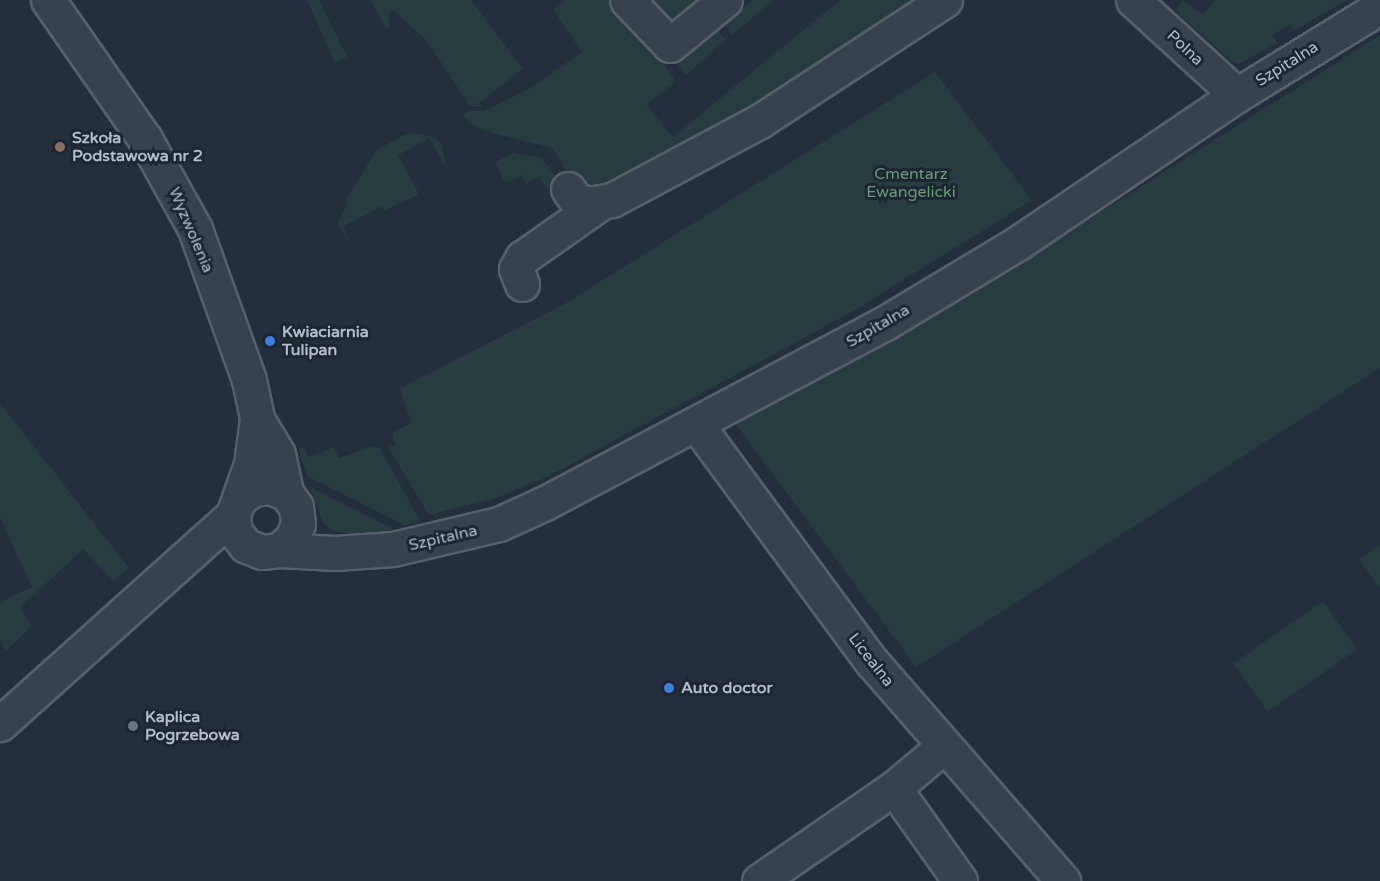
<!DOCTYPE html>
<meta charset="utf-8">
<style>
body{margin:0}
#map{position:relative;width:1380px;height:881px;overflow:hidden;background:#242f3e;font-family:"Varela Round",sans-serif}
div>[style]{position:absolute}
.green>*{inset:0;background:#263c3f;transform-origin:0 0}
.roads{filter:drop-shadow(2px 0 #565f6c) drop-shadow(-2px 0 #565f6c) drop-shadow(0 2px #565f6c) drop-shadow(0 -2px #565f6c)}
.minor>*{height:33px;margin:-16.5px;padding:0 16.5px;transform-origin:16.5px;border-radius:16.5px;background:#38414e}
.dots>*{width:16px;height:16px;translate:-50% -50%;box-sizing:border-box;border:3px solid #1d2633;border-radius:50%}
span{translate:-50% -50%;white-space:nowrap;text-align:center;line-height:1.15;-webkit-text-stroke:6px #1d2633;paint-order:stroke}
.street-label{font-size:16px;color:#b4bcc9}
.poi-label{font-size:16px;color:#b4bcc9;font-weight:700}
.left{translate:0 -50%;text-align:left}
.park-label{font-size:16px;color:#6b9a76}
</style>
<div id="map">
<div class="green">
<i style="clip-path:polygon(307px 0,319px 0,347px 57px,335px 63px)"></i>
<i style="clip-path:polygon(371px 0,471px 0,523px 69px,479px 103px,482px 107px,470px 106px,426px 40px,394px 11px,389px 11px,390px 25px,386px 29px)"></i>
<i style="clip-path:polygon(565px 0,608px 0,667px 59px,663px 63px,676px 81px,647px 105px,673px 137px,840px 0,919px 0,743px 120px,603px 194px,577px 186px,552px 148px,492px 133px,476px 127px,463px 115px,468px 111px,484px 111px,532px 87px,582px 52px,553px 10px)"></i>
<i style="clip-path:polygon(647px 0,713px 0,678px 21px,670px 20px)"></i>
<i style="clip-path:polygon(752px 0,774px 0,732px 35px,724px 23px)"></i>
<i style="clip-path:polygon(1183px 0,1202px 14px,1216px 0,1348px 0,1295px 30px,1290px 24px,1272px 35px,1278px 43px,1239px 64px,1232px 62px,1175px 10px)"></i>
<i style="left:717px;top:30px;width:13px;height:53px;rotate:48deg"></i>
<i style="clip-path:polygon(1380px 35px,1380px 368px,916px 667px,735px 423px,1051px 244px)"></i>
<i style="clip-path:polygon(935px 72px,1032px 200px,850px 313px,545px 478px,494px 499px,429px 515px,388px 447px,396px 446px,392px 433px,411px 423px,400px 388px,563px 305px)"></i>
<i style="clip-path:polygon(414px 133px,435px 137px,442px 146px,446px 168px,429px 138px,398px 155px,419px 194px,384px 211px,382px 206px,343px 226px,351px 244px,337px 223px,347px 205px,346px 200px,376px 151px,403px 135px)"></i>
<i style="clip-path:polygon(512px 153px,541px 158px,554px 173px,567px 207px,557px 205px,539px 176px,526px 184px,521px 175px,509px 182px,502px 179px,496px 162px)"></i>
<i style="clip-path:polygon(0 403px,129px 568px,113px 581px,83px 549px,20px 608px,32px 626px,6px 651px,0 640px,0 602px,32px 587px,0 518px)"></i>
<i style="clip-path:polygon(372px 446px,380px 449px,421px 522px,404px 525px,307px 476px,298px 449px,304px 447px,308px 457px,334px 447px,339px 458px)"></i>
<i style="clip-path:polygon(310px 487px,395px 530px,348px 534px,331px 530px,323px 522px)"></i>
<i style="clip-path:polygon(1380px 544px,1380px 589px,1359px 559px)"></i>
<i style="left:1323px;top:601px;width:59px;height:109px;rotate:55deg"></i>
</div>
<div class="roads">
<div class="minor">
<i style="left:48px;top:0;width:169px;rotate:55.1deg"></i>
<i style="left:145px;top:139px;width:103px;rotate:60.9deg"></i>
<i style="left:195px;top:229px;width:160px;rotate:70.3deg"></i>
<i style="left:249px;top:380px;width:40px;rotate:78deg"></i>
<i style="left:257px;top:419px;width:41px;rotate:59deg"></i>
<i style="left:278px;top:454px;width:40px;rotate:78deg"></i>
<i style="left:627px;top:0;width:62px;rotate:46.3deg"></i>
<i style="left:670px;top:45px;width:71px;rotate:-39.3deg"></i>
<i style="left:1133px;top:0;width:141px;rotate:42.4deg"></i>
<i style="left:568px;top:189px;width:14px;rotate:54deg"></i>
<i style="left:576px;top:200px;width:14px;rotate:17deg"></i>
<i style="left:589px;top:204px;width:23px;rotate:-10deg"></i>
<i style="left:612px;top:200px;width:168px;rotate:-28.1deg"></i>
<i style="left:760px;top:121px;width:221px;rotate:-33.2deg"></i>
<i style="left:522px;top:284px;width:16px;rotate:-112deg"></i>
<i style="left:516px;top:269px;width:13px;rotate:-61deg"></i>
<i style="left:522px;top:258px;width:94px;rotate:-35deg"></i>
<i style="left:697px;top:425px;width:295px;rotate:53.6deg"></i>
<i style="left:872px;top:662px;width:291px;rotate:48.9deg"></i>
<i style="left:239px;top:499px;width:17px;rotate:-36deg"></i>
<i style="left:253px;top:489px;width:17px;rotate:-7deg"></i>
<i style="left:270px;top:487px;width:17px;rotate:21deg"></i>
<i style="left:286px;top:493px;width:17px;rotate:54deg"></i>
<i style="left:296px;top:507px;width:17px;rotate:83deg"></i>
<i style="left:298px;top:524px;width:16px;rotate:112deg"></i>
<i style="left:292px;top:539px;width:17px;rotate:140deg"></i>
<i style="left:279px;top:550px;width:17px;rotate:173deg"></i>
<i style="left:262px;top:552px;width:17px;rotate:-159deg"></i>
<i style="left:246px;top:546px;width:18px;rotate:-128deg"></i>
<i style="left:235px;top:532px;width:17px;rotate:-97deg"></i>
<i style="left:233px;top:515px;width:54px;rotate:-70.6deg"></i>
<i style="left:251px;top:464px;width:45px;rotate:-82.4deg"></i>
<i style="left:279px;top:550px;width:56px;rotate:3.1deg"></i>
<i style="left:335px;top:553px;width:58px;rotate:-3.9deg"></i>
<i style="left:393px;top:549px;width:109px;rotate:-13.3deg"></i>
<i style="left:499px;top:524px;width:51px;rotate:-24.5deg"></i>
<i style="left:545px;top:503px;width:385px;rotate:-27.9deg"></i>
<i style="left:885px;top:323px;width:155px;rotate:-31deg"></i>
<i style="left:1018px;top:243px;width:264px;rotate:-34.1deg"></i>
<i style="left:1237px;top:95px;width:168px;rotate:-31.6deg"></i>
<i style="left:0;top:724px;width:313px;rotate:-41.9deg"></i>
<i style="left:894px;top:788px;width:114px;rotate:54.6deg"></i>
<i style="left:759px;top:881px;width:164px;rotate:-34.6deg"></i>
<i style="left:894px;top:788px;width:65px;rotate:-40deg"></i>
</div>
</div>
<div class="dots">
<i style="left:60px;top:147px;background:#8d6e63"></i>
<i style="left:270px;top:341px;background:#3f7fe0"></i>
<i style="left:669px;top:688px;background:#3f7fe0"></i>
<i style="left:133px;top:726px;background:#6b7280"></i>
</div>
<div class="street-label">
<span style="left:1185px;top:48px;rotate:43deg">Polna</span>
<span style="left:1287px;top:64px;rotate:-32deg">Szpitalna</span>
<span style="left:191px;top:230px;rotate:67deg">Wyzwolenia</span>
<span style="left:878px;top:326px;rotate:-30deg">Szpitalna</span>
<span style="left:443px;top:538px;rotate:-13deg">Szpitalna</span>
<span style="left:871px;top:660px;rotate:52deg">Licealna</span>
</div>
<div class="poi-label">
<span class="left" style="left:72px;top:147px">Szkoła<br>Podstawowa nr 2</span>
<span class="left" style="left:282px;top:341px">Kwiaciarnia<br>Tulipan</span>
<span class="left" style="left:681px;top:688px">Auto doctor</span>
<span class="left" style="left:145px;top:726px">Kaplica<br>Pogrzebowa</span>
</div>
<div class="park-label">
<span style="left:911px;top:183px">Cmentarz<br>Ewangelicki</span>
</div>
</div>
